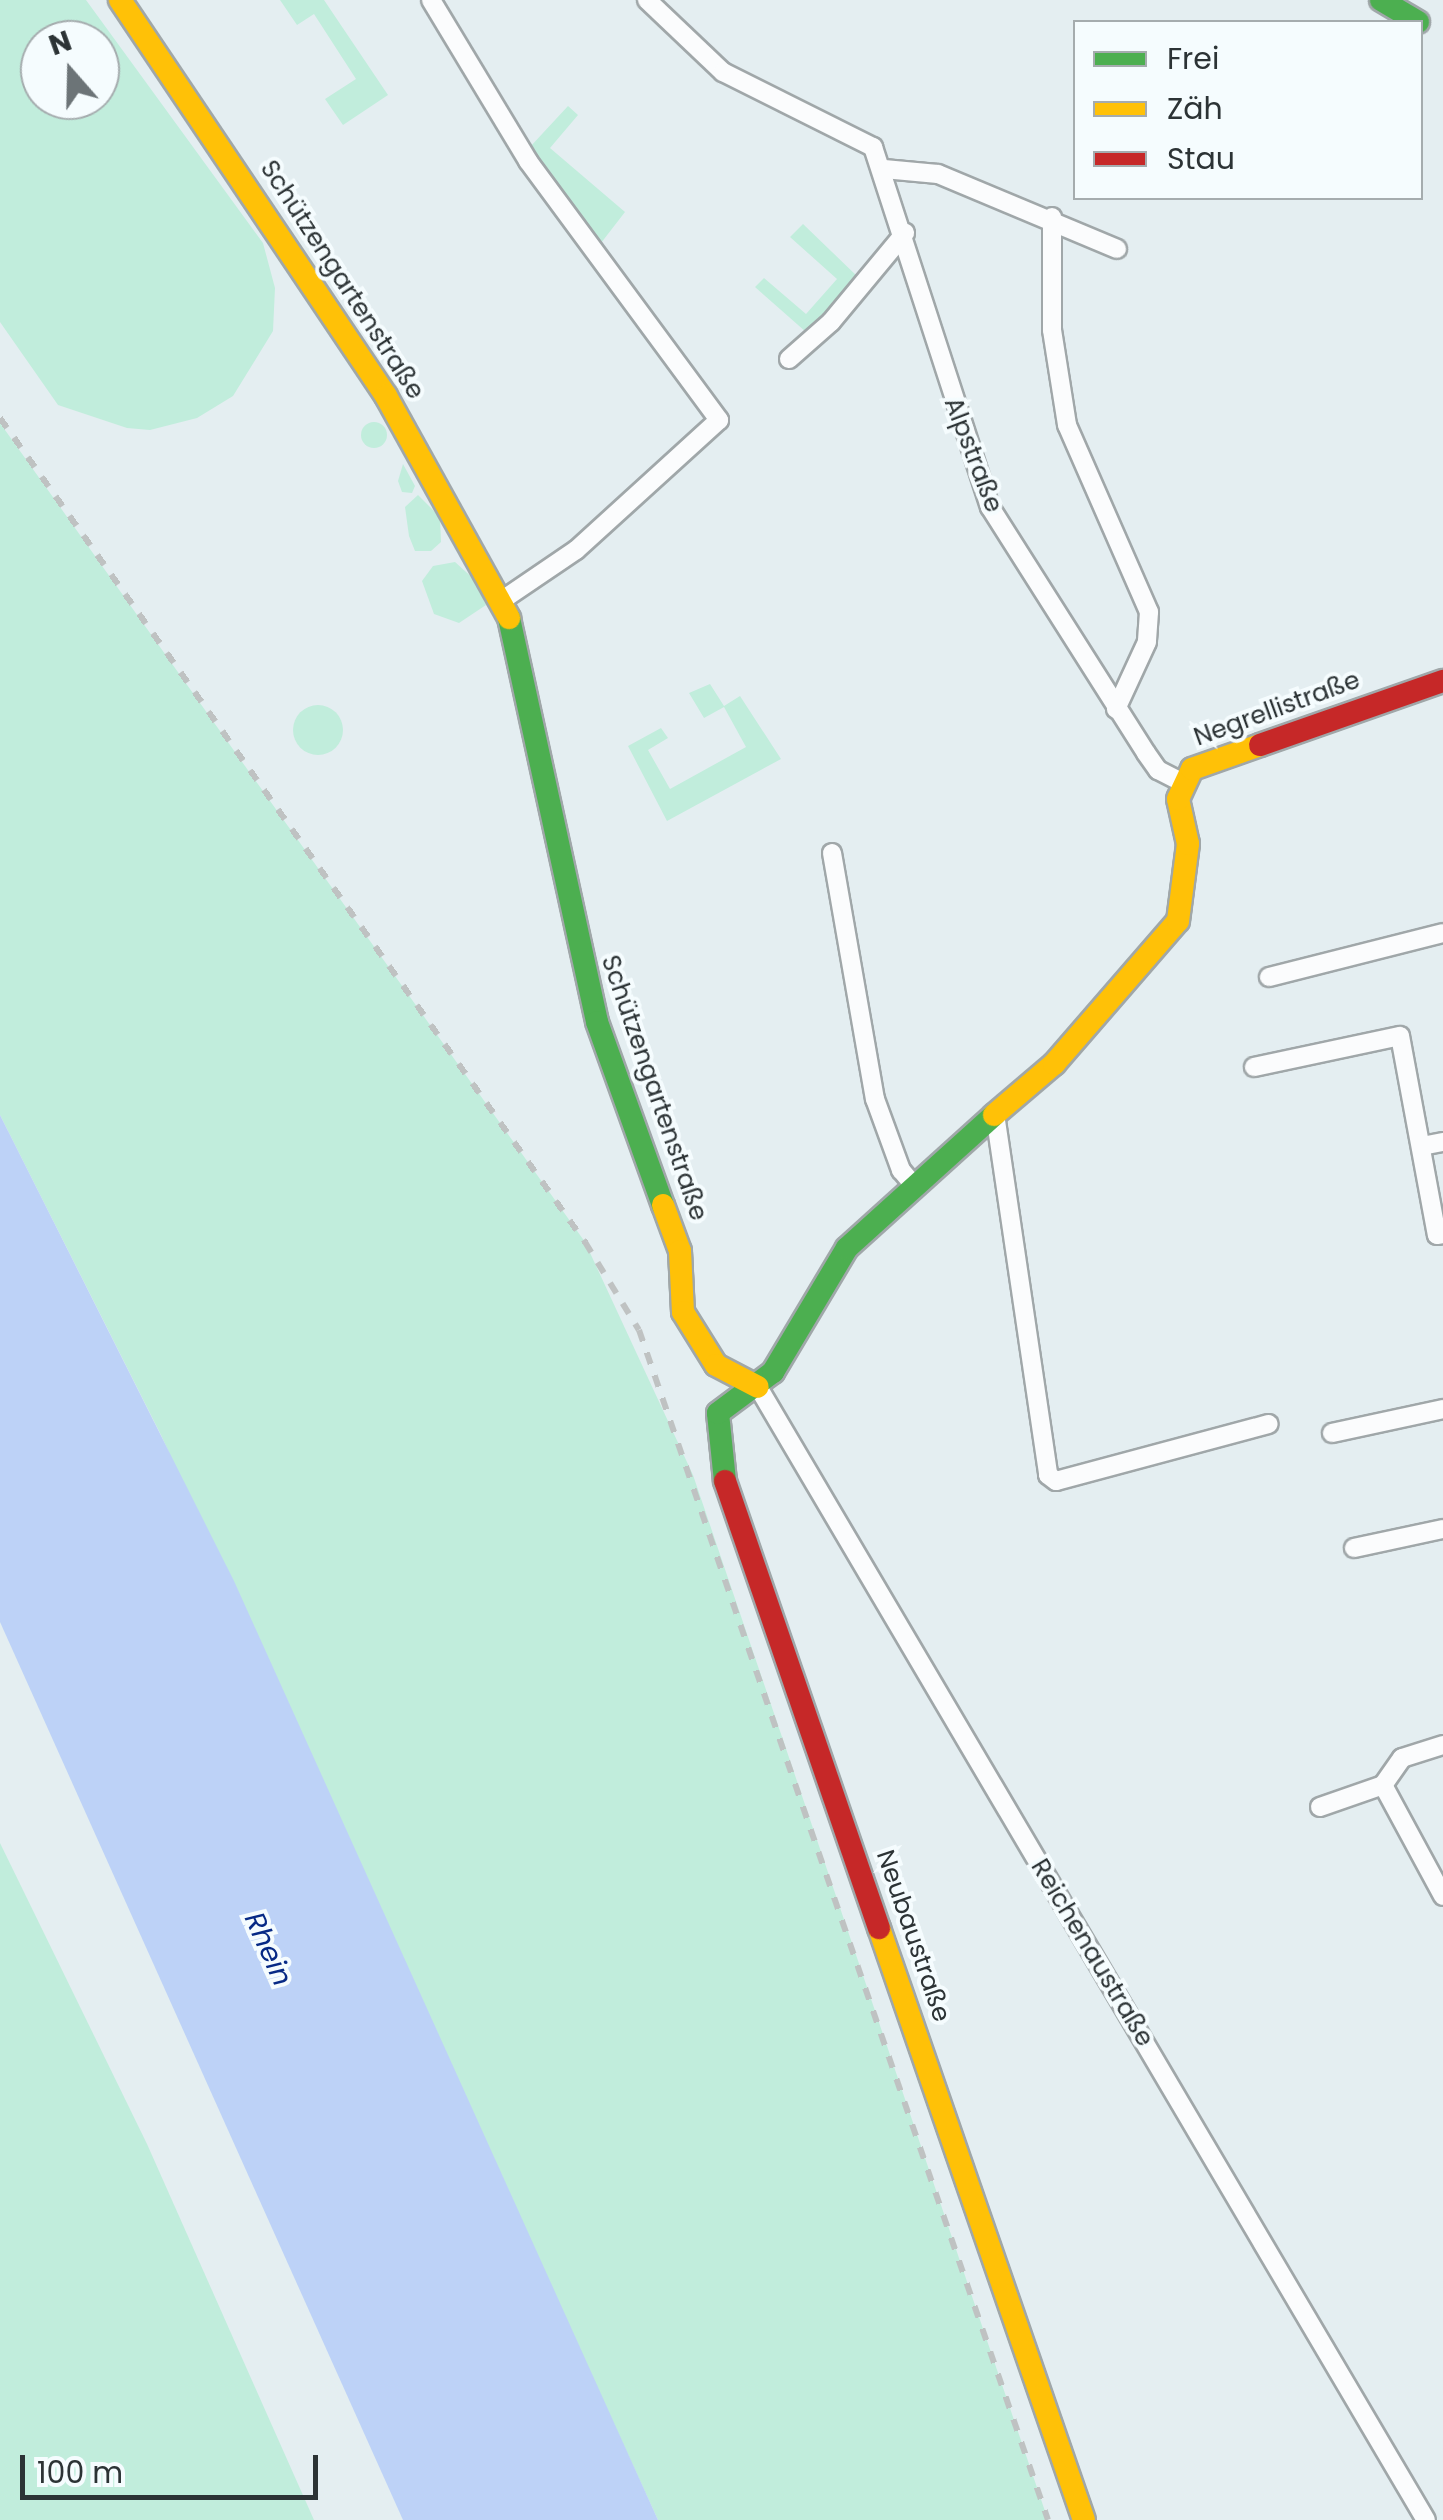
<!DOCTYPE html>
<meta charset="utf-8">
<style>
body{margin:0}
#map{position:relative;width:1443px;height:2520px;overflow:hidden;background:#e4eef1;font-family:Poppins,sans-serif}
div>[style]{position:absolute}
.green>*{inset:0;background:#c1eddc}
.round{border-radius:50%}
.water>*{inset:0;background:#bdd2f7}
.roads{filter:drop-shadow(2px 0 #a0a7a9) drop-shadow(-2px 0 #a0a7a9) drop-shadow(0 2px #a0a7a9) drop-shadow(0 -2px #a0a7a9)}
.street>*{height:18px;margin:-9px;padding:0 9px;transform-origin:9px;border-radius:9px;background:#fbfcfd}
.fast>*{height:22px;margin:-11px;padding:0 11px;transform-origin:11px;border-radius:11px;background:#4caf50}
.slow>*{height:22px;margin:-11px;padding:0 11px;transform-origin:11px;border-radius:11px;background:#ffc107}
.jam>*{height:22px;margin:-11px;padding:0 11px;transform-origin:11px;border-radius:11px;background:#c62828}
.rail>*{height:6px;margin-top:-3px;transform-origin:0;background:repeating-linear-gradient(90deg,#bfc2c2 0 12px,transparent 0 24px)}
span{translate:-50% -50%;white-space:nowrap;text-align:center;line-height:1.15;-webkit-text-stroke:8px #f5fcfe;paint-order:stroke}
.street-label{font-size:25px;color:#2c3335}
.water-label{font-size:28px;color:#062985;font-style:italic}
.legend{position:absolute;left:1073px;top:20px;width:350px;height:180px;box-sizing:border-box;background:#f5fcfe;border:2px solid #a5acae;margin:0;padding:12px 18px;list-style:none;font-size:30px;color:#2c3335}
.legend li{display:flex;align-items:center;gap:20px;height:50px}
.legend b{width:50px;border:2px solid #a5acae}
.north{position:absolute;left:20px;top:20px;width:100px;height:100px;box-sizing:border-box;background:#f5fcfe;border:2px solid #a5acae;border-radius:50%;rotate:340deg;font-size:28px;font-weight:700;line-height:40px;text-align:center;color:#2c3335}
.north::after{content:'';display:block;margin:auto;width:35px;height:45px;background:#6c7477;clip-path:polygon(50% 0,100% 100%,50% 72%,0 100%)}
.scale{position:absolute;left:20px;top:2455px;width:298px;height:45px;box-sizing:border-box;border:5px solid #2c3335;border-top:0;padding-left:12px;font-size:30px;line-height:35px;white-space:nowrap;color:#2c3335;-webkit-text-stroke:8px #f5fcfe;paint-order:stroke}
</style>
<div id="map">
<div class="green">
<i style="clip-path:polygon(evenodd,0 0,86px 0,263px 243px,275px 288px,273px 331px,233px 396px,197px 418px,150px 430px,127px 428px,58px 405px,0 322px,0 0,40px 40px,100px 40px,100px 100px,40px 100px,40px 40px)"></i>
<i style="clip-path:polygon(280px 0,324px 0,388px 95px,343px 125px,325px 99px,356px 79px,314px 14px,297px 25px)"></i>
<i style="clip-path:polygon(568px 106px,578px 115px,550px 148px,625px 212px,601px 243px,530px 147px)"></i>
<i style="clip-path:polygon(803px 224px,859px 278px,806px 332px,755px 287px,764px 278px,806px 314px,837px 279px,790px 237px)"></i>
<i class="round" style="left:361px;top:422px;width:26px;height:26px"></i>
<i style="clip-path:polygon(0 423px,585px 1242px,693px 1475px,1048px 2520px,658px 2520px,161px 1435px,0 1115px)"></i>
<i style="clip-path:polygon(403px 464px,415px 486px,412px 493px,402px 492px,398px 481px)"></i>
<i style="clip-path:polygon(418px 495px,440px 517px,441px 542px,431px 551px,415px 551px,409px 536px,405px 507px)"></i>
<i style="clip-path:polygon(455px 562px,476px 581px,486px 605px,459px 623px,434px 614px,422px 581px,433px 566px)"></i>
<i style="clip-path:polygon(710px 684px,724px 706px,740px 696px,781px 759px,667px 821px,628px 746px,661px 728px,668px 738px,648px 750px,670px 789px,746px 747px,724px 707px,704px 718px,689px 693px)"></i>
<i class="round" style="left:293px;top:705px;width:50px;height:50px"></i>
<i style="clip-path:polygon(0 1843px,147px 2144px,314px 2520px,0 2520px)"></i>
</div>
<div class="water">
<i style="clip-path:polygon(0 1115px,234px 1581px,658px 2520px,403px 2520px,0 1622px)"></i>
</div>
<div class="roads">
<div class="street">
<i style="left:431px;top:0;width:188px;rotate:58.9deg"></i>
<i style="left:528px;top:161px;width:322px;rotate:53.6deg"></i>
<i style="left:719px;top:420px;width:193px;rotate:137.7deg"></i>
<i style="left:576px;top:550px;width:87px;rotate:145.8deg"></i>
<i style="left:647px;top:0;width:105px;rotate:43.5deg"></i>
<i style="left:723px;top:72px;width:168px;rotate:26.6deg"></i>
<i style="left:873px;top:147px;width:379px;rotate:72deg"></i>
<i style="left:990px;top:507px;width:291px;rotate:57.6deg"></i>
<i style="left:1146px;top:753px;width:21px;rotate:55deg"></i>
<i style="left:1158px;top:770px;width:28px;rotate:27deg"></i>
<i style="left:884px;top:169px;width:54px;rotate:5.3deg"></i>
<i style="left:938px;top:174px;width:194px;rotate:22.7deg"></i>
<i style="left:1052px;top:217px;width:113px;rotate:90deg"></i>
<i style="left:1052px;top:330px;width:96px;rotate:81deg"></i>
<i style="left:1067px;top:425px;width:204px;rotate:66.3deg"></i>
<i style="left:1149px;top:612px;width:30px;rotate:94deg"></i>
<i style="left:1147px;top:642px;width:74px;rotate:114.8deg"></i>
<i style="left:789px;top:359px;width:56px;rotate:-41.4deg"></i>
<i style="left:831px;top:322px;width:116px;rotate:-50.3deg"></i>
<i style="left:832px;top:853px;width:250px;rotate:80.1deg"></i>
<i style="left:875px;top:1099px;width:76px;rotate:69.9deg"></i>
<i style="left:901px;top:1170px;width:17px;rotate:50deg"></i>
<i style="left:1269px;top:977px;width:179px;rotate:-14.2deg"></i>
<i style="left:1254px;top:1067px;width:149px;rotate:-12deg"></i>
<i style="left:1400px;top:1036px;width:202px;rotate:79.5deg"></i>
<i style="left:1437px;top:1235px;width:6px;rotate:-9deg"></i>
<i style="left:995px;top:1114px;width:365px;rotate:81.6deg"></i>
<i style="left:1048px;top:1475px;width:10px;rotate:37deg"></i>
<i style="left:1056px;top:1481px;width:220px;rotate:-15deg"></i>
<i style="left:1422px;top:1146px;width:21px;rotate:-11deg"></i>
<i style="left:758px;top:1387px;width:1315px;rotate:59.48deg"></i>
<i style="left:1332px;top:1433px;width:114px;rotate:-12.2deg"></i>
<i style="left:1354px;top:1548px;width:91px;rotate:-12.1deg"></i>
<i style="left:1443px;top:1745px;width:43px;rotate:162.4deg"></i>
<i style="left:1402px;top:1758px;width:33px;rotate:125deg"></i>
<i style="left:1383px;top:1785px;width:126px;rotate:61.6deg"></i>
<i style="left:1320px;top:1807px;width:67px;rotate:-19.2deg"></i>
</div>
<div class="fast">
<i style="left:1381px;top:0;width:43px;rotate:30.7deg"></i>
<i style="left:509px;top:618px;width:413px;rotate:77.7deg"></i>
<i style="left:597px;top:1022px;width:195px;rotate:70.2deg"></i>
<i style="left:725px;top:1481px;width:68px;rotate:-95.9deg"></i>
<i style="left:718px;top:1413px;width:69px;rotate:-36.7deg"></i>
<i style="left:773px;top:1372px;width:144px;rotate:-59.2deg"></i>
<i style="left:847px;top:1248px;width:198px;rotate:-42.1deg"></i>
</div>
<div class="slow">
<i style="left:120px;top:0;width:477px;rotate:56.1deg"></i>
<i style="left:386px;top:396px;width:254px;rotate:61deg"></i>
<i style="left:994px;top:1115px;width:79px;rotate:-40.4deg"></i>
<i style="left:1054px;top:1064px;width:189px;rotate:-49.1deg"></i>
<i style="left:1178px;top:921px;width:78px;rotate:-82.6deg"></i>
<i style="left:1188px;top:844px;width:46px;rotate:-102.5deg"></i>
<i style="left:1178px;top:799px;width:33px;rotate:-65deg"></i>
<i style="left:1192px;top:769px;width:72px;rotate:-19.4deg"></i>
<i style="left:663px;top:1205px;width:49px;rotate:69.7deg"></i>
<i style="left:680px;top:1251px;width:61px;rotate:87.2deg"></i>
<i style="left:683px;top:1312px;width:62px;rotate:58.1deg"></i>
<i style="left:716px;top:1365px;width:47px;rotate:27.6deg"></i>
<i style="left:879px;top:1928px;width:626px;rotate:70.9deg"></i>
</div>
<div class="jam">
<i style="left:1260px;top:745px;width:194px;rotate:-19.3deg"></i>
<i style="left:725px;top:1481px;width:473px;rotate:71deg"></i>
</div>
</div>
<div class="rail">
<i style="left:0;top:418px;width:1011px;rotate:54.63deg"></i>
<i style="left:585px;top:1242px;width:103px;rotate:58.5deg"></i>
<i style="left:639px;top:1330px;width:1258px;rotate:71.03deg"></i>
</div>
<div class="street-label">
<span style="left:342px;top:280px;rotate:57deg">Schützengartenstraße</span>
<span style="left:973px;top:455px;rotate:69deg">Alpstraße</span>
<span style="left:1277px;top:709px;rotate:-20deg">Negrellistraße</span>
<span style="left:654px;top:1088px;rotate:71deg">Schützengartenstraße</span>
<span style="left:913px;top:1936px;rotate:71deg">Neubaustraße</span>
<span style="left:1092px;top:1953px;rotate:59deg">Reichenaustraße</span>
</div>
<div class="water-label">
<span style="left:268px;top:1949px;rotate:66deg">Rhein</span>
</div>
<ul class="legend">
<li><b style="height:12px;background:#4caf50"></b>Frei</li>
<li><b style="height:12px;background:#ffc107"></b>Zäh</li>
<li><b style="height:12px;background:#c62828"></b>Stau</li>
</ul>
<div class="north">N</div>
<div class="scale">100 m</div>
</div>
